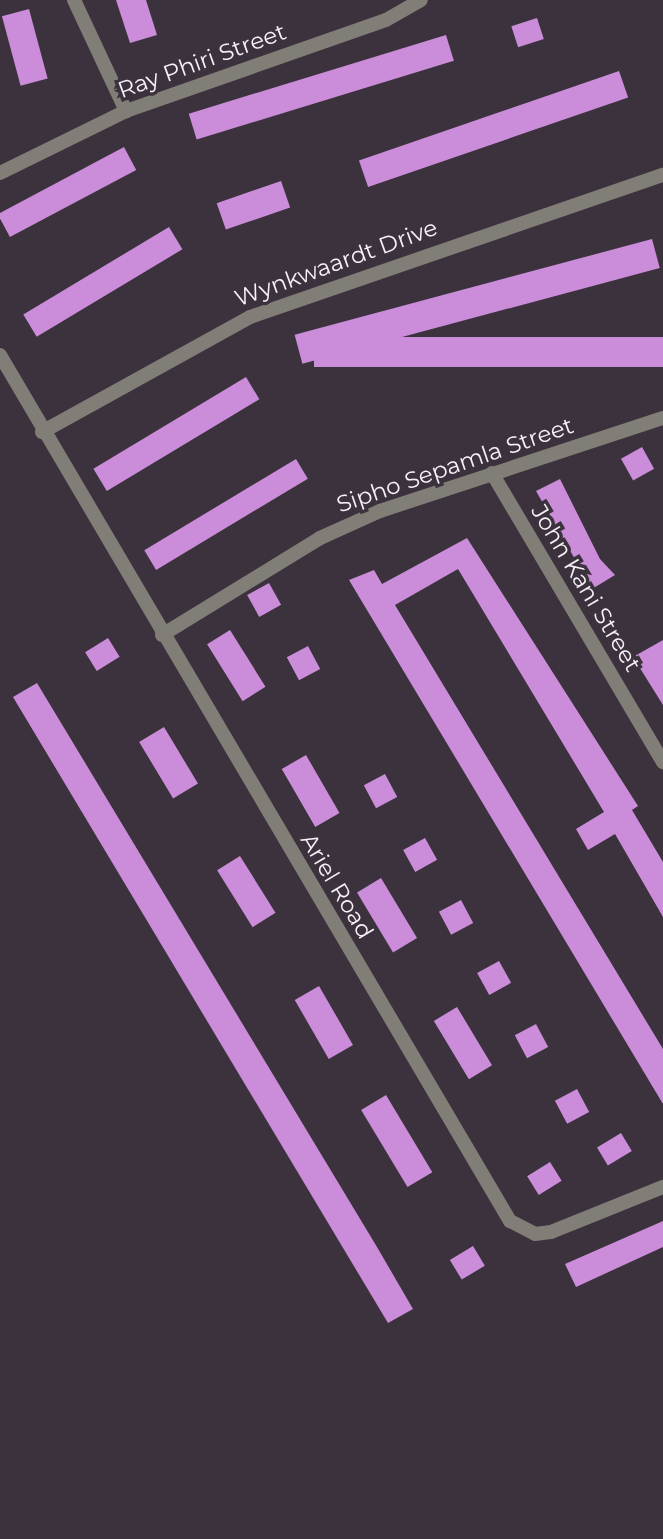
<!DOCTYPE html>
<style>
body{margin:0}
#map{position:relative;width:663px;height:1539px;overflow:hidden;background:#3b323d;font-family:Montserrat,sans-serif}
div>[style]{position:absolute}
.building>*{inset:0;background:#cb8dd9;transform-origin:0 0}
.street>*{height:14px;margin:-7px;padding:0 7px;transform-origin:7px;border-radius:7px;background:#817d77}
span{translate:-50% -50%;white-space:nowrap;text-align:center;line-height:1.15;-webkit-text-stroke:7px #3b323d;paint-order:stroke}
.street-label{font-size:23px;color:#f8f1f9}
</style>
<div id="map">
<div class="building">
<i style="clip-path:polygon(116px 0,146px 0,157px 35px,130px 43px)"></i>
<i style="left:29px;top:9px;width:72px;height:28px;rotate:75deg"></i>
<i style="left:537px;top:18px;width:22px;height:27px;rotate:72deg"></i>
<i style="left:446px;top:35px;width:27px;height:269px;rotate:73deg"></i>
<i style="left:619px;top:71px;width:28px;height:275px;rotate:71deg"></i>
<i style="left:124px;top:147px;width:26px;height:143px;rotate:62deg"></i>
<i style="left:281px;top:181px;width:28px;height:68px;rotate:71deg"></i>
<i style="left:169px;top:227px;width:26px;height:170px;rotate:59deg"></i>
<i style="left:652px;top:239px;width:30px;height:370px;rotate:75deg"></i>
<i style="left:663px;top:337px;width:30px;height:349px;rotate:90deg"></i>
<i style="left:246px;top:377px;width:26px;height:178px;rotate:59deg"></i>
<i style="left:642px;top:447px;width:25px;height:24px;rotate:61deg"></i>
<i style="left:296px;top:459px;width:23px;height:177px;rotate:59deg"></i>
<i style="clip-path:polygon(560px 479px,600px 559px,615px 575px,592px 589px,536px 491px)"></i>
<i style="clip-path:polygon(467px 538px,638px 806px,632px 810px,663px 862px,663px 917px,615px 834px,588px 850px,576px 829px,604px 812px,458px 569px,395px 605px,663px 1049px,663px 1104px,349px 580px,374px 570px,382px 584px)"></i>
<i style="left:269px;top:583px;width:25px;height:25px;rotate:61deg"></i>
<i style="left:230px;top:630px;width:67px;height:27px;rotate:58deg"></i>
<i style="left:108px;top:638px;width:22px;height:27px;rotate:58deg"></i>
<i style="clip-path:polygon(663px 640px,663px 705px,633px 657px)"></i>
<i style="left:308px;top:646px;width:26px;height:24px;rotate:62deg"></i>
<i style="clip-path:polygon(37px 683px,377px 1247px,413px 1309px,388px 1323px,13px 697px)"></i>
<i style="left:164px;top:727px;width:66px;height:29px;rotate:59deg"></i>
<i style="left:306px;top:755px;width:67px;height:28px;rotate:60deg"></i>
<i style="left:385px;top:774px;width:26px;height:24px;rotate:62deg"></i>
<i style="left:425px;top:838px;width:25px;height:25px;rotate:61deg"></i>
<i style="left:240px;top:856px;width:67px;height:27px;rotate:58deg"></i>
<i style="left:381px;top:878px;width:70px;height:28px;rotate:59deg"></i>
<i style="left:461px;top:900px;width:26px;height:25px;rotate:62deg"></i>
<i style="left:499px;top:961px;width:25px;height:25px;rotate:61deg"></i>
<i style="left:319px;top:986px;width:68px;height:28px;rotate:60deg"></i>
<i style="left:457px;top:1007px;width:68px;height:27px;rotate:59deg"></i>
<i style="left:536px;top:1024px;width:26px;height:24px;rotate:62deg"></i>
<i style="left:577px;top:1089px;width:26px;height:25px;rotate:62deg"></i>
<i style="left:386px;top:1095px;width:90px;height:29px;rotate:59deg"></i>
<i style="left:621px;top:1133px;width:21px;height:28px;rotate:59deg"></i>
<i style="left:550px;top:1162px;width:22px;height:27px;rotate:58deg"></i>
<i style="clip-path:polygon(663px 1221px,663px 1247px,576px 1287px,565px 1264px)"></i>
<i style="left:473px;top:1246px;width:23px;height:27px;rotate:59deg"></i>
</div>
<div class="street">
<i style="left:74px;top:0;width:123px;rotate:64.9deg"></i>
<i style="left:0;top:173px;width:140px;rotate:-26.2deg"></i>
<i style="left:126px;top:111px;width:275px;rotate:-19.3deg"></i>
<i style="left:386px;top:20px;width:40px;rotate:-29.7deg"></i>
<i style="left:0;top:355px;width:1005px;rotate:59.51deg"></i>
<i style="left:510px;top:1221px;width:28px;rotate:27deg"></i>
<i style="left:535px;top:1234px;width:16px;rotate:-7deg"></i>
<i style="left:551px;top:1232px;width:121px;rotate:-21.9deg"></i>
<i style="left:42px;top:432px;width:238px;rotate:-28.9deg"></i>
<i style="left:250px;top:317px;width:437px;rotate:-19deg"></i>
<i style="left:492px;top:473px;width:336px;rotate:59.4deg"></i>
<i style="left:162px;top:635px;width:185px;rotate:-31.5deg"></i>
<i style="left:320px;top:538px;width:66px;rotate:-24.2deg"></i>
<i style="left:380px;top:511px;width:298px;rotate:-18.2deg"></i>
</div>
<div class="street-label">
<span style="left:202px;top:61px;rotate:-20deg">Ray Phiri Street</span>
<span style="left:336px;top:263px;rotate:-20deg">Wynkwaardt Drive</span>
<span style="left:455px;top:465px;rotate:-19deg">Sipho Sepamla Street</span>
<span style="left:586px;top:588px;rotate:59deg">John Kani Street</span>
<span style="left:337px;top:886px;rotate:59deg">Ariel Road</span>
</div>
</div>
